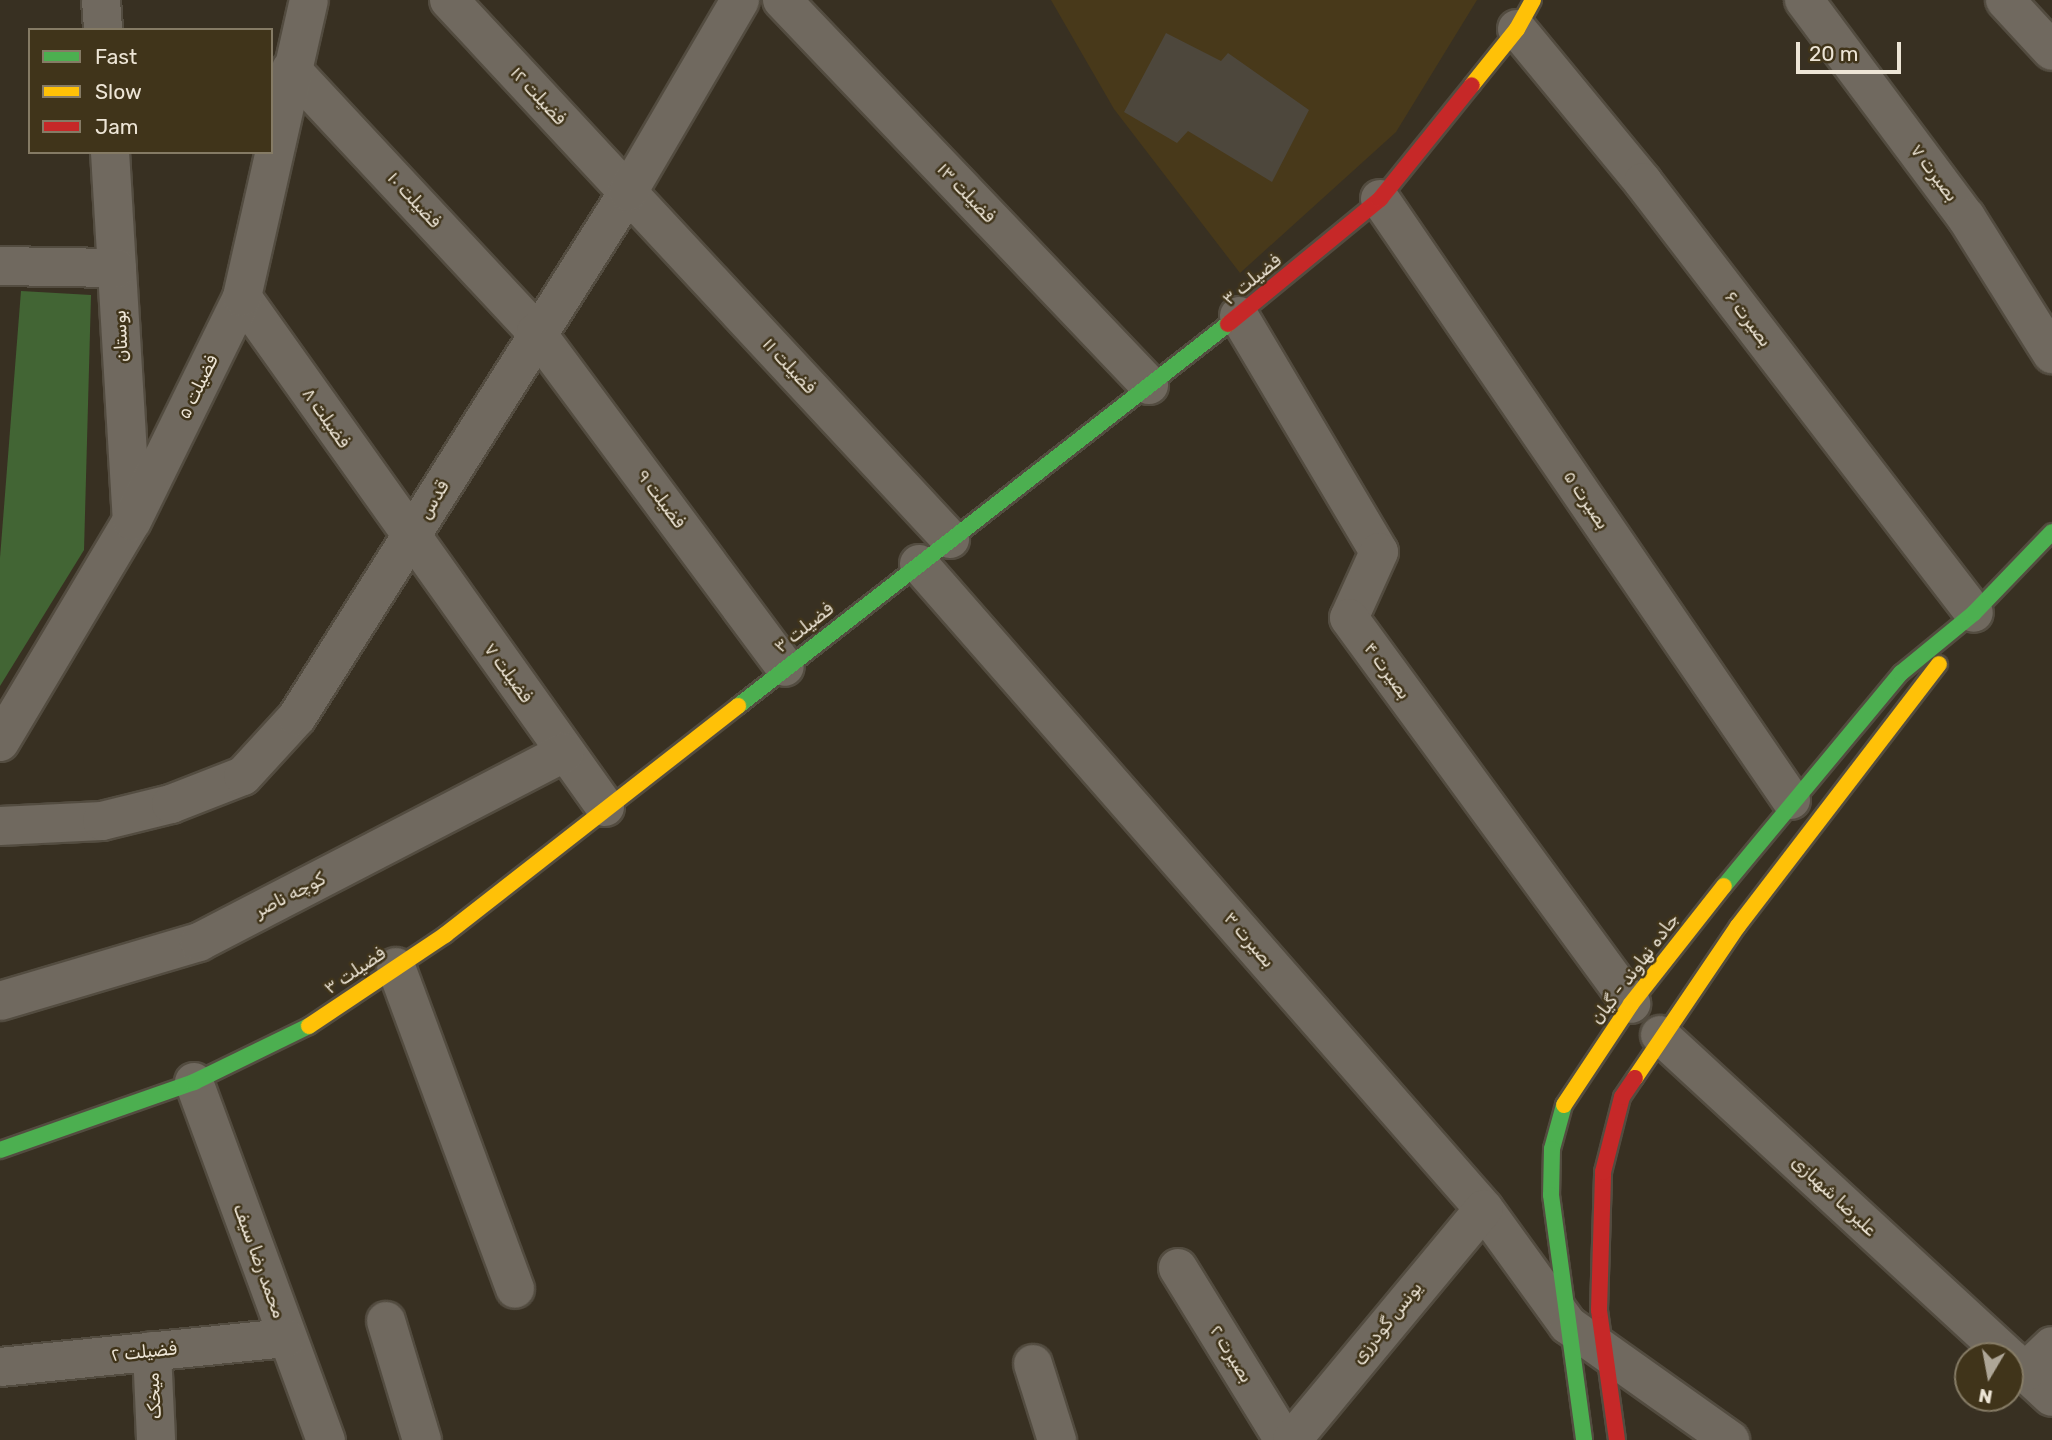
<!DOCTYPE html>
<meta charset="utf-8">
<style>
body{margin:0}
#map{position:relative;width:2052px;height:1440px;overflow:hidden;background:#383022;font-family:Rubik,Cairo,sans-serif}
div>[style]{position:absolute}
.built>*{inset:0;background:#48391a}
.green>*{inset:0;background:#426534}
.building>*{inset:0;background:#4d473c}
.roads{filter:drop-shadow(2px 0 #534c40) drop-shadow(-2px 0 #534c40) drop-shadow(0 2px #534c40) drop-shadow(0 -2px #534c40)}
.street>*{height:38px;margin:-19px;padding:0 19px;transform-origin:19px;border-radius:19px;background:#70695f}
.fast>*{height:16px;margin:-8px;padding:0 8px;transform-origin:8px;border-radius:8px;background:#4caf50}
.slow>*{height:16px;margin:-8px;padding:0 8px;transform-origin:8px;border-radius:8px;background:#ffc107}
.jam>*{height:16px;margin:-8px;padding:0 8px;transform-origin:8px;border-radius:8px;background:#c62828}
span{translate:-50% -50%;white-space:nowrap;text-align:center;line-height:1.15;-webkit-text-stroke:5px #40341a;paint-order:stroke}
.street-label{font-size:18px;color:#ede5d6}
.legend{position:absolute;left:28px;top:28px;width:245px;height:126px;box-sizing:border-box;background:#40341a;border:2px solid #857b65;margin:0;padding:9px 12px;list-style:none;font-size:21px;color:#ede5d6}
.legend li{display:flex;align-items:center;gap:14px;height:35px}
.legend b{width:35px;border:2px solid #857b65}
.north{position:absolute;left:1954px;top:1342px;width:70px;height:70px;box-sizing:border-box;background:#40341a;border:2px solid #857b65;border-radius:50%;rotate:190deg;font-size:19px;font-weight:700;line-height:28px;text-align:center;color:#ede5d6}
.north::after{content:'';display:block;margin:auto;width:24px;height:32px;background:#aea697;clip-path:polygon(50% 0,100% 100%,50% 72%,0 100%)}
.scale{position:absolute;left:1796px;top:42px;width:105px;height:32px;box-sizing:border-box;border:4px solid #ede5d6;border-top:0;padding-left:9px;font-size:21px;line-height:24px;white-space:nowrap;color:#ede5d6;-webkit-text-stroke:5px #40341a;paint-order:stroke}
</style>
<div id="map">
<div class="built">
<i style="clip-path:polygon(1051px 0,1477px 0,1396px 132px,1240px 273px,1114px 109px)"></i>
</div>
<div class="green">
<i style="clip-path:polygon(21px 291px,91px 295px,84px 550px,0 686px,0 558px)"></i>
</div>
<div class="building">
<i style="clip-path:polygon(1166px 33px,1221px 61px,1228px 53px,1309px 110px,1272px 182px,1188px 131px,1177px 143px,1124px 112px)"></i>
</div>
<div class="roads">
<div class="street">
<i style="left:101px;top:0;width:30px;rotate:86deg"></i>
<i style="left:449px;top:0;width:736px;rotate:47.09deg"></i>
<i style="left:782px;top:0;width:532px;rotate:46.37deg"></i>
<i style="left:1804px;top:0;width:271px;rotate:53.3deg"></i>
<i style="left:1966px;top:217px;width:162px;rotate:57.9deg"></i>
<i style="left:2005px;top:0;width:69px;rotate:47.3deg"></i>
<i style="left:1517px;top:29px;width:198px;rotate:50.5deg"></i>
<i style="left:1643px;top:182px;width:543px;rotate:52.48deg"></i>
<i style="left:291px;top:69px;width:359px;rotate:47deg"></i>
<i style="left:536px;top:332px;width:417px;rotate:53.4deg"></i>
<i style="left:110px;top:152px;width:366px;rotate:86.6deg"></i>
<i style="left:1380px;top:199px;width:728px;rotate:55.63deg"></i>
<i style="left:0;top:266px;width:117px;rotate:1deg"></i>
<i style="left:242px;top:297px;width:626px;rotate:54.56deg"></i>
<i style="left:1239px;top:316px;width:274px;rotate:59.3deg"></i>
<i style="left:1379px;top:552px;width:72px;rotate:114.4deg"></i>
<i style="left:1349px;top:618px;width:478px;rotate:53.8deg"></i>
<i style="left:919px;top:564px;width:857px;rotate:48.78deg"></i>
<i style="left:1484px;top:1209px;width:143px;rotate:54.1deg"></i>
<i style="left:1568px;top:1325px;width:199px;rotate:35.4deg"></i>
<i style="left:0;top:742px;width:257px;rotate:-59.2deg"></i>
<i style="left:132px;top:521px;width:250px;rotate:-63.8deg"></i>
<i style="left:242px;top:297px;width:304px;rotate:-77.3deg"></i>
<i style="left:0;top:826px;width:102px;rotate:-2.8deg"></i>
<i style="left:102px;top:821px;width:71px;rotate:-13.8deg"></i>
<i style="left:171px;top:804px;width:77px;rotate:-21.3deg"></i>
<i style="left:243px;top:776px;width:80px;rotate:-47.5deg"></i>
<i style="left:297px;top:717px;width:621px;rotate:-57.77deg"></i>
<i style="left:628px;top:192px;width:222px;rotate:-59.7deg"></i>
<i style="left:396px;top:967px;width:343px;rotate:69.7deg"></i>
<i style="left:0;top:1001px;width:208px;rotate:-16.5deg"></i>
<i style="left:199px;top:942px;width:412px;rotate:-27.4deg"></i>
<i style="left:1660px;top:1035px;width:473px;rotate:42.7deg"></i>
<i style="left:194px;top:1082px;width:382px;rotate:69.8deg"></i>
<i style="left:1178px;top:1268px;width:202px;rotate:58.4deg"></i>
<i style="left:386px;top:1321px;width:124px;rotate:73.2deg"></i>
<i style="left:152px;top:1351px;width:89px;rotate:87.4deg"></i>
<i style="left:2010px;top:1358px;width:57px;rotate:42.9deg"></i>
<i style="left:1033px;top:1364px;width:80px;rotate:72.5deg"></i>
<i style="left:0;top:1367px;width:288px;rotate:-5.8deg"></i>
<i style="left:2025px;top:1372px;width:37px;rotate:-44deg"></i>
<i style="left:1292px;top:1440px;width:300px;rotate:-50.3deg"></i>
</div>
<div class="fast">
<i style="left:738px;top:706px;width:621px;rotate:-37.94deg"></i>
<i style="left:1724px;top:886px;width:277px;rotate:-50.3deg"></i>
<i style="left:1901px;top:673px;width:94px;rotate:-39.4deg"></i>
<i style="left:1974px;top:613px;width:112px;rotate:-46.1deg"></i>
<i style="left:1564px;top:1105px;width:46px;rotate:105.3deg"></i>
<i style="left:1552px;top:1149px;width:46px;rotate:91.2deg"></i>
<i style="left:1551px;top:1195px;width:247px;rotate:82.3deg"></i>
<i style="left:0;top:1150px;width:206px;rotate:-19.3deg"></i>
<i style="left:194px;top:1082px;width:128px;rotate:-26deg"></i>
</div>
<div class="slow">
<i style="left:1472px;top:85px;width:72px;rotate:-51.2deg"></i>
<i style="left:1517px;top:29px;width:33px;rotate:-61deg"></i>
<i style="left:309px;top:1026px;width:164px;rotate:-33.8deg"></i>
<i style="left:445px;top:935px;width:372px;rotate:-38deg"></i>
<i style="left:1635px;top:1078px;width:184px;rotate:-55.9deg"></i>
<i style="left:1738px;top:926px;width:330px;rotate:-52.5deg"></i>
<i style="left:1564px;top:1105px;width:121px;rotate:-56.4deg"></i>
<i style="left:1631px;top:1004px;width:150px;rotate:-51.8deg"></i>
</div>
<div class="jam">
<i style="left:1228px;top:324px;width:197px;rotate:-39.4deg"></i>
<i style="left:1380px;top:199px;width:146px;rotate:-51.1deg"></i>
<i style="left:1617px;top:1440px;width:131px;rotate:-97.9deg"></i>
<i style="left:1599px;top:1310px;width:138px;rotate:-88.3deg"></i>
<i style="left:1603px;top:1172px;width:77px;rotate:-75.8deg"></i>
<i style="left:1622px;top:1097px;width:23px;rotate:-56deg"></i>
</div>
</div>
<div class="street-label">
<span style="left:538px;top:96px;rotate:47deg">فضیلت ۱۲</span>
<span style="left:1934px;top:173px;rotate:53deg">بصیرت ۷</span>
<span style="left:966px;top:193px;rotate:46deg">فضیلت ۱۳</span>
<span style="left:414px;top:200px;rotate:47deg">فضیلت ۱۰</span>
<span style="left:1252px;top:280px;rotate:-39deg">فضیلت ۳</span>
<span style="left:1748px;top:319px;rotate:53deg">بصیرت ۶</span>
<span style="left:121px;top:336px;rotate:-93deg">بوستان</span>
<span style="left:789px;top:366px;rotate:47deg">فضیلت ۱۱</span>
<span style="left:198px;top:387px;rotate:-64deg">فضیلت ۵</span>
<span style="left:326px;top:418px;rotate:55deg">فضیلت ۸</span>
<span style="left:661px;top:499px;rotate:53deg">فضیلت ۹</span>
<span style="left:434px;top:500px;rotate:-59deg">قدس</span>
<span style="left:1586px;top:500px;rotate:56deg">بصیرت ۵</span>
<span style="left:804px;top:628px;rotate:-38deg">فضیلت ۳</span>
<span style="left:1387px;top:671px;rotate:54deg">بصیرت ۴</span>
<span style="left:508px;top:673px;rotate:54deg">فضیلت ۷</span>
<span style="left:290px;top:895px;rotate:-27deg">کوچه ناصر</span>
<span style="left:1249px;top:940px;rotate:49deg">بصیرت ۳</span>
<span style="left:1635px;top:969px;rotate:-53deg">جاده نهاوند - گیان</span>
<span style="left:355px;top:971px;rotate:-34deg">فضیلت ۳</span>
<span style="left:1834px;top:1196px;rotate:43deg">علیرضا شهبازی</span>
<span style="left:259px;top:1261px;rotate:70deg">محمد رضا سیف</span>
<span style="left:1387px;top:1323px;rotate:-51deg">یونس گودرزی</span>
<span style="left:144px;top:1352px;rotate:-6deg">فضیلت ۲</span>
<span style="left:1231px;top:1354px;rotate:58deg">بصیرت ۲</span>
<span style="left:154px;top:1396px;rotate:-93deg">میخک</span>
</div>
<ul class="legend">
<li><b style="height:9px;background:#4caf50"></b>Fast</li>
<li><b style="height:9px;background:#ffc107"></b>Slow</li>
<li><b style="height:9px;background:#c62828"></b>Jam</li>
</ul>
<div class="north">N</div>
<div class="scale">20 m</div>
</div>
